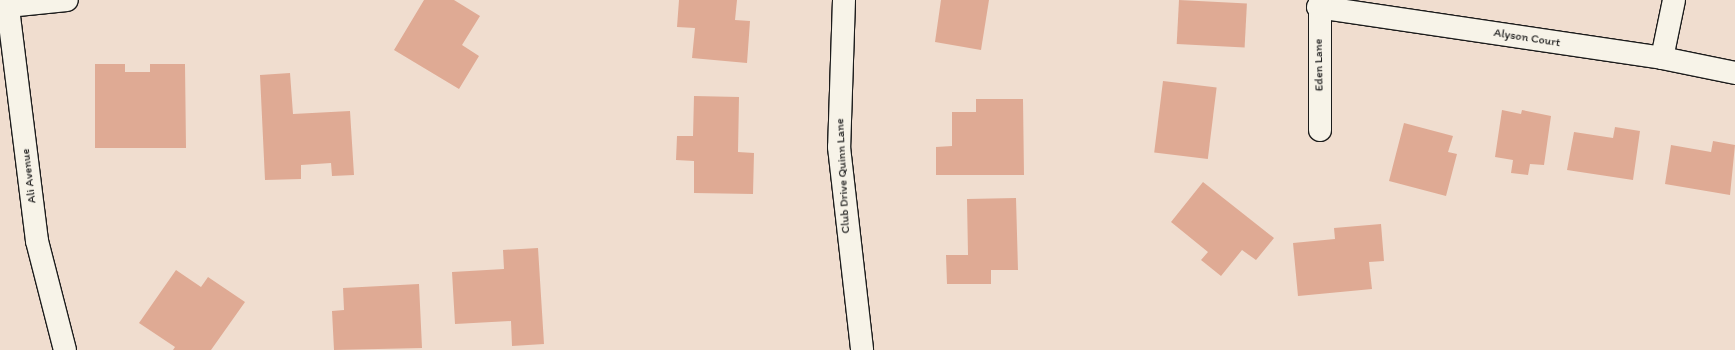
<!DOCTYPE html>
<style>
body{margin:0}
#map{position:relative;width:1735px;height:350px;overflow:hidden;background:#f0ddcf;font-family:Itim,sans-serif}
div>[style]{position:absolute}
.building>*{inset:0;background:#dfaa94;transform-origin:0 0}
.roads{filter:drop-shadow(1px 0 #1c1c1c) drop-shadow(-1px 0 #1c1c1c) drop-shadow(0 1px #1c1c1c) drop-shadow(0 -1px #1c1c1c)}
.street>*{height:22px;margin:-11px;padding:0 11px;transform-origin:11px;border-radius:11px;background:#f7f3e8}
span{translate:-50% -50%;white-space:nowrap;text-align:center;line-height:1.15;-webkit-text-stroke:3px #f7f3e8;paint-order:stroke}
.street-label{font-size:12px;color:#1c1c1c}
</style>
<div id="map">
<div class="building">
<i style="clip-path:polygon(424px 0,454px 0,480px 16px,462px 45px,479px 56px,459px 89px,394px 50px)"></i>
<i style="clip-path:polygon(679px 0,737px 0,735px 20px,750px 21px,747px 63px,692px 58px,695px 28px,677px 27px)"></i>
<i style="clip-path:polygon(941px 0,989px 0,981px 50px,935px 42px)"></i>
<i style="left:1179px;top:0;width:68px;height:44px;rotate:3deg"></i>
<i style="clip-path:polygon(95px 64px,125px 64px,125px 72px,150px 72px,150px 64px,185px 64px,186px 148px,95px 148px)"></i>
<i style="clip-path:polygon(290px 73px,293px 114px,350px 111px,354px 175px,332px 176px,331px 163px,301px 165px,301px 179px,265px 180px,260px 75px)"></i>
<i style="left:1163px;top:81px;width:54px;height:72px;rotate:7deg"></i>
<i style="clip-path:polygon(694px 96px,739px 97px,738px 152px,754px 153px,753px 194px,694px 193px,694px 161px,676px 160px,677px 136px,693px 136px)"></i>
<i style="clip-path:polygon(976px 99px,1023px 99px,1024px 175px,936px 175px,936px 147px,952px 146px,952px 112px,976px 112px)"></i>
<i style="clip-path:polygon(1502px 110px,1521px 114px,1522px 110px,1551px 116px,1544px 165px,1530px 164px,1528px 175px,1511px 173px,1513px 160px,1495px 157px)"></i>
<i style="clip-path:polygon(1404px 123px,1453px 136px,1448px 152px,1457px 154px,1446px 196px,1389px 181px)"></i>
<i style="clip-path:polygon(1615px 127px,1640px 131px,1633px 180px,1567px 170px,1574px 132px,1613px 138px)"></i>
<i style="clip-path:polygon(1713px 141px,1735px 145px,1730px 195px,1665px 184px,1671px 145px,1711px 152px)"></i>
<i style="clip-path:polygon(1203px 182px,1274px 238px,1256px 260px,1242px 250px,1221px 276px,1201px 260px,1208px 252px,1171px 222px)"></i>
<i style="clip-path:polygon(1016px 198px,1018px 270px,991px 270px,991px 284px,947px 284px,946px 255px,968px 255px,967px 199px)"></i>
<i style="clip-path:polygon(1381px 224px,1384px 261px,1369px 262px,1372px 289px,1298px 296px,1293px 243px,1335px 239px,1334px 228px)"></i>
<i style="clip-path:polygon(538px 248px,544px 344px,512px 346px,511px 321px,455px 324px,452px 272px,504px 269px,503px 250px)"></i>
<i style="clip-path:polygon(176px 270px,201px 287px,208px 277px,245px 302px,211px 350px,173px 350px,175px 347px,139px 323px)"></i>
<i style="clip-path:polygon(419px 284px,422px 348px,334px 350px,332px 311px,344px 310px,343px 288px)"></i>
</div>
<div class="roads">
<div class="street">
<i style="left:7px;top:0;width:243px;rotate:82.9deg"></i>
<i style="left:37px;top:241px;width:113px;rotate:75.6deg"></i>
<i style="left:844px;top:0;width:147px;rotate:91.9deg"></i>
<i style="left:839px;top:147px;width:204px;rotate:83.5deg"></i>
<i style="left:1320px;top:0;width:130px;rotate:90deg"></i>
<i style="left:8px;top:6px;width:59px;rotate:-5.8deg"></i>
<i style="left:1318px;top:7px;width:348px;rotate:8.4deg"></i>
<i style="left:1662px;top:58px;width:75px;rotate:11.6deg"></i>
<i style="left:1662px;top:58px;width:59px;rotate:-78.3deg"></i>
</div>
</div>
<div class="street-label">
<span style="left:1527px;top:38px;rotate:9deg">Alyson Court</span>
<span style="left:1319px;top:65px;rotate:-91deg">Eden Lane</span>
<span style="left:29px;top:176px;rotate:-97deg">Ali Avenue</span>
<span style="left:843px;top:176px;rotate:-93deg">Club Drive Quinn Lane</span>
</div>
</div>
